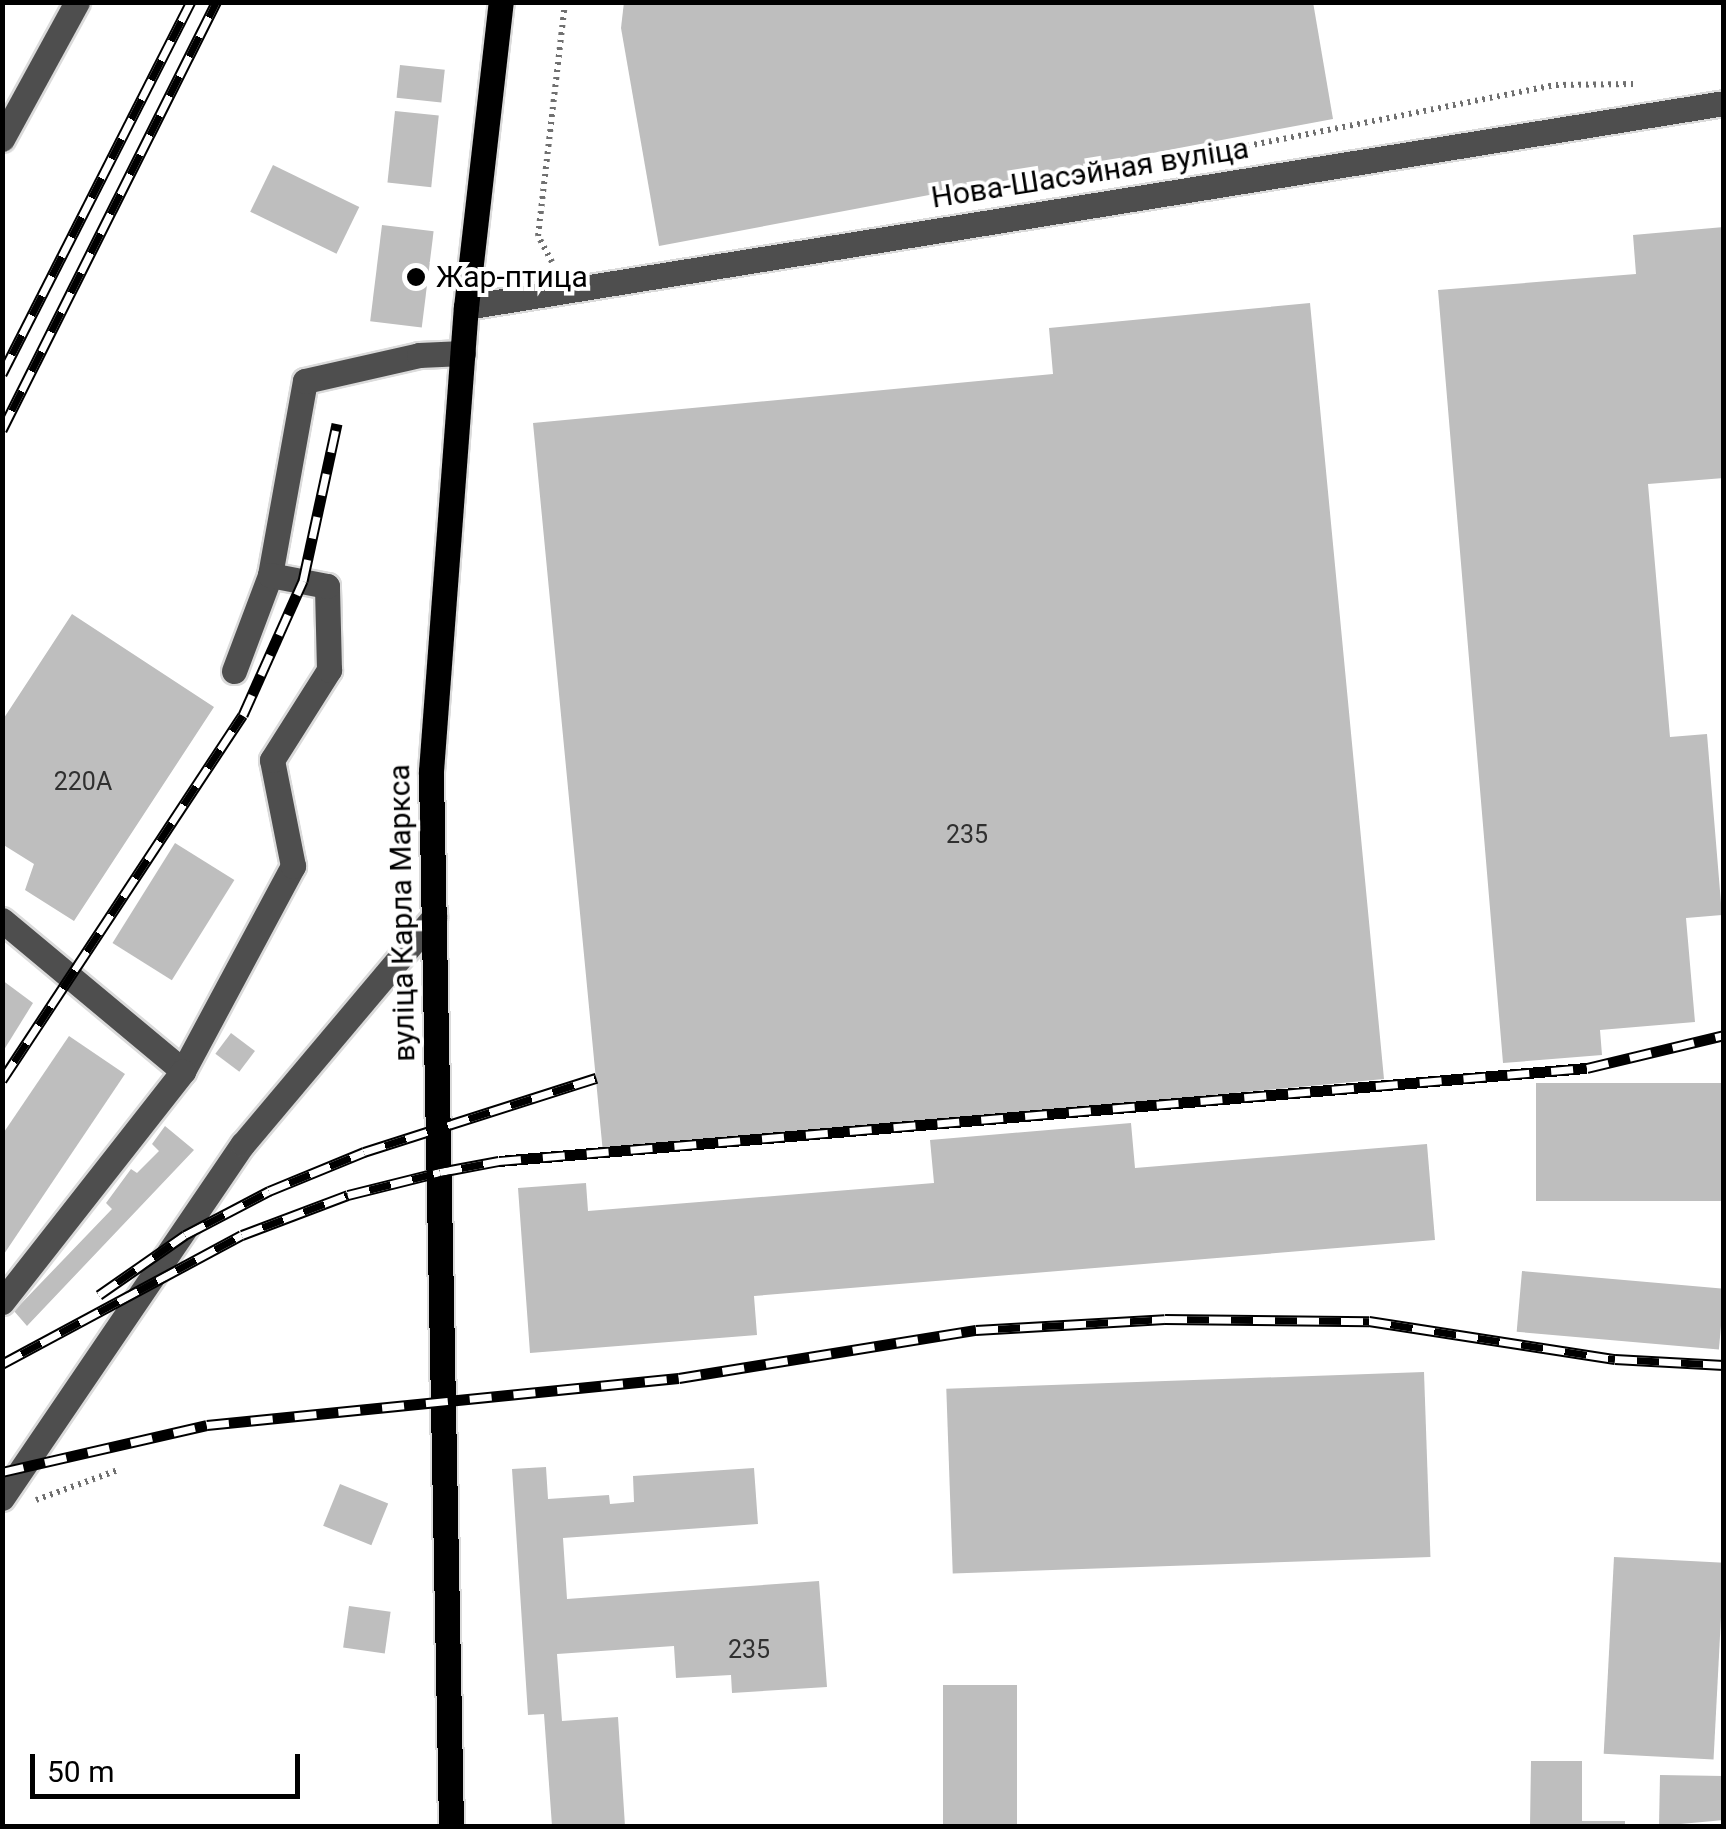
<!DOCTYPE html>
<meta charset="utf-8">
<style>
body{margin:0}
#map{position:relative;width:1726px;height:1829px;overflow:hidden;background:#fff;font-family:Roboto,sans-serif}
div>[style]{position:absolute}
.building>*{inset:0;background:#bebebe;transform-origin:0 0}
.path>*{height:6px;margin-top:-3px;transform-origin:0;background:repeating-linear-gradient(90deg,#707070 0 2.5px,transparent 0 7.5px)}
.roads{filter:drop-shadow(2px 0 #dbdbdb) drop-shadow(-2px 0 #dbdbdb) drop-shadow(0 2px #dbdbdb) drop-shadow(0 -2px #dbdbdb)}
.minor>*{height:25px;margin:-12.5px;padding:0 12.5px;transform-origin:12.5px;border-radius:12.5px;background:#4e4e4e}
.major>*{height:25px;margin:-12.5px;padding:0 12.5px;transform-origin:12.5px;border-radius:12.5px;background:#000}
.rail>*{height:11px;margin-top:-5.5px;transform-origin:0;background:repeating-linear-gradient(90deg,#fff 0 22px,#000 0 44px);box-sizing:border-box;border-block:2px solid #000}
.dots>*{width:28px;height:28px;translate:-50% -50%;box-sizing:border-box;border:5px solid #fff;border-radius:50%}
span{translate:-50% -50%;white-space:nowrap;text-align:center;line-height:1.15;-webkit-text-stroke:8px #fff;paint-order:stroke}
.number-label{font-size:25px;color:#303030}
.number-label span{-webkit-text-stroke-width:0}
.street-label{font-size:30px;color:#000}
.poi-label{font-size:30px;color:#000}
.left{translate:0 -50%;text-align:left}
.frame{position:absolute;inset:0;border:5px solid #000;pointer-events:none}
.scale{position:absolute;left:30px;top:1754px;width:270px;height:45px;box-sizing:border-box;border:5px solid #000;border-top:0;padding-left:12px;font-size:30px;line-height:35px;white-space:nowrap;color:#000;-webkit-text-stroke:8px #fff;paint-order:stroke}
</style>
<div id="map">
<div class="building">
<i style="clip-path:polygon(624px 2px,1313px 2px,1333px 119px,659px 246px,621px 28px)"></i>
<i style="left:400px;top:65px;width:45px;height:33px;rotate:6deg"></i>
<i style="left:395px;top:111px;width:44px;height:72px;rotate:6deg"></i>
<i style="left:273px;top:165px;width:96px;height:52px;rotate:26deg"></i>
<i style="left:382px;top:225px;width:52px;height:97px;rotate:7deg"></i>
<i style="clip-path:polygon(1724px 227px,1724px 478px,1648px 484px,1670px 737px,1707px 734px,1722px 915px,1686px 918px,1695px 1022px,1600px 1030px,1602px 1055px,1503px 1063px,1438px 290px,1636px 274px,1633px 235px)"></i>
<i style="clip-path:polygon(1310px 303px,1384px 1079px,603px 1153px,533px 423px,1053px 374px,1049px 328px)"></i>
<i style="clip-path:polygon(72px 614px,214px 707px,74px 921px,25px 890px,34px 864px,2px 844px,2px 721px)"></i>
<i style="left:175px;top:843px;width:70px;height:118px;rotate:32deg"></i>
<i style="clip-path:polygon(2px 980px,33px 1003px,2px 1053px)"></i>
<i style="left:231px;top:1033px;width:30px;height:26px;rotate:37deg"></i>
<i style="clip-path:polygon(69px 1036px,125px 1074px,2px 1257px,2px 1135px)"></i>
<i style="left:1724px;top:1083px;width:118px;height:188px;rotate:90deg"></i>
<i style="clip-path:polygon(1131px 1123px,1135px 1168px,1427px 1144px,1435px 1240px,754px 1296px,757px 1335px,530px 1353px,518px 1188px,586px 1183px,588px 1211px,934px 1183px,930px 1140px)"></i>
<i style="clip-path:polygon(165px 1126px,194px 1150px,27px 1326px,14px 1311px,112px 1209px,106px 1203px,131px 1169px,137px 1173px,159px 1151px,152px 1144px)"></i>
<i style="left:1522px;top:1271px;width:203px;height:61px;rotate:5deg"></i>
<i style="left:1424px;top:1372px;width:185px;height:478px;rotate:88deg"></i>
<i style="clip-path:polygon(546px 1467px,548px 1499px,609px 1495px,610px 1504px,634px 1502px,633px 1476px,754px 1468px,758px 1524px,563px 1538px,567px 1599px,819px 1581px,827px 1687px,732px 1693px,731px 1675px,676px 1678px,674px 1646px,557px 1654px,562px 1721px,618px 1717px,625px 1826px,552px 1826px,544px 1714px,528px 1715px,512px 1469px)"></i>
<i style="left:340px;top:1484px;width:52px;height:45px;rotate:22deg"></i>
<i style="left:1614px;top:1557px;width:110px;height:197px;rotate:3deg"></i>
<i style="left:349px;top:1606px;width:42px;height:42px;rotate:8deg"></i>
<i style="left:943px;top:1685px;width:74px;height:141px"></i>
<i style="clip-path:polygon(1531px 1761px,1582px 1761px,1582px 1821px,1625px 1821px,1625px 1826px,1530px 1826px)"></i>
<i style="clip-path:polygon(1660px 1775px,1724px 1776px,1724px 1820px,1659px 1826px)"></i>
</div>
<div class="path">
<i style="left:1247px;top:146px;width:315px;rotate:-11.2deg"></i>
<i style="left:1556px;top:85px;width:77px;rotate:-0.7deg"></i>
<i style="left:552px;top:262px;width:30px;rotate:-118deg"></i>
<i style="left:538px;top:236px;width:236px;rotate:-83.4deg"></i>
<i style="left:36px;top:1500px;width:87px;rotate:-20.1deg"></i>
</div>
<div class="roads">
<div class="minor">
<i style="left:2px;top:139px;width:156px;rotate:-61.3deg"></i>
<i style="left:466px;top:307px;width:1274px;rotate:-9.21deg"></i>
<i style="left:234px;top:671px;width:103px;rotate:-69.4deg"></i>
<i style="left:270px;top:575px;width:197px;rotate:-79.8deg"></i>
<i style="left:305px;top:381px;width:117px;rotate:-12.8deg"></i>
<i style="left:419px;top:355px;width:44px;rotate:-2.6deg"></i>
<i style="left:2px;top:920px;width:236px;rotate:39.8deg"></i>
<i style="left:183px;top:1071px;width:233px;rotate:-61.8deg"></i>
<i style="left:293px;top:866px;width:108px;rotate:-101.2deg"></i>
<i style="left:272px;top:760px;width:107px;rotate:-57.7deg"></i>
<i style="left:329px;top:670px;width:84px;rotate:-91.4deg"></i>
<i style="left:327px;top:586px;width:58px;rotate:-169.1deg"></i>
<i style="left:2px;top:1302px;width:293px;rotate:-51.9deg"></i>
<i style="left:2px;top:1498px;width:428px;rotate:-55.8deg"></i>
<i style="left:243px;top:1144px;width:297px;rotate:-49.9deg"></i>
</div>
<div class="major">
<i style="left:451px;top:1826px;width:1055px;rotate:-91.09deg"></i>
<i style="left:431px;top:771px;width:465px;rotate:-85.7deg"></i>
<i style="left:466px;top:307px;width:307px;rotate:-83.5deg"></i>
</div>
</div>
<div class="rail">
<i style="left:2px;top:374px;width:417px;rotate:-63.1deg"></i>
<i style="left:2px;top:430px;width:479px;rotate:-63.4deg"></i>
<i style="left:2px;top:1080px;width:437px;rotate:-56.6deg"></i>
<i style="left:243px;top:715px;width:147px;rotate:-65.9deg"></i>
<i style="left:303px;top:581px;width:161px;rotate:-77.8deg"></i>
<i style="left:99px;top:1295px;width:105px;rotate:-34.9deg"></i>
<i style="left:185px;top:1235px;width:95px;rotate:-27.6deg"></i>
<i style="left:269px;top:1191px;width:103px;rotate:-22.3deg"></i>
<i style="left:364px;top:1152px;width:244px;rotate:-17.7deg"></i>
<i style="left:2px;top:1364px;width:272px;rotate:-28.3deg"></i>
<i style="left:242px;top:1235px;width:113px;rotate:-20.7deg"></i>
<i style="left:348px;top:1195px;width:95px;rotate:-14deg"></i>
<i style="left:440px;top:1172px;width:60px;rotate:-10.6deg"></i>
<i style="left:499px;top:1161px;width:1092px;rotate:-4.89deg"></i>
<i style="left:1587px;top:1068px;width:141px;rotate:-13.5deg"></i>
<i style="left:2px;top:1472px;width:210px;rotate:-12.9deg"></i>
<i style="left:207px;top:1425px;width:474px;rotate:-5.7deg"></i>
<i style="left:679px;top:1378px;width:301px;rotate:-9.2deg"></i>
<i style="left:976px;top:1330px;width:189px;rotate:-3.3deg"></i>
<i style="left:1165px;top:1319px;width:204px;rotate:0.6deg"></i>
<i style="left:1369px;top:1321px;width:249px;rotate:8.8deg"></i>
<i style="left:1615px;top:1359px;width:109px;rotate:3.2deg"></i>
</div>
<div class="dots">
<i style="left:416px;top:277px;background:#000"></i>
</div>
<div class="number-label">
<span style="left:83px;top:782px">220А</span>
<span style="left:967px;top:835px">235</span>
<span style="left:749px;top:1650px">235</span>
</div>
<div class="street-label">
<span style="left:1090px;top:173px;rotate:-9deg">Нова-Шасэйная вуліца</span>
<span style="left:402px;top:913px;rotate:-91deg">вуліца Карла Маркса</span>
</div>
<div class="poi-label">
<span class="left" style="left:436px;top:277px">Жар-птица</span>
</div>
<div class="frame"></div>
<div class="scale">50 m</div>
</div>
